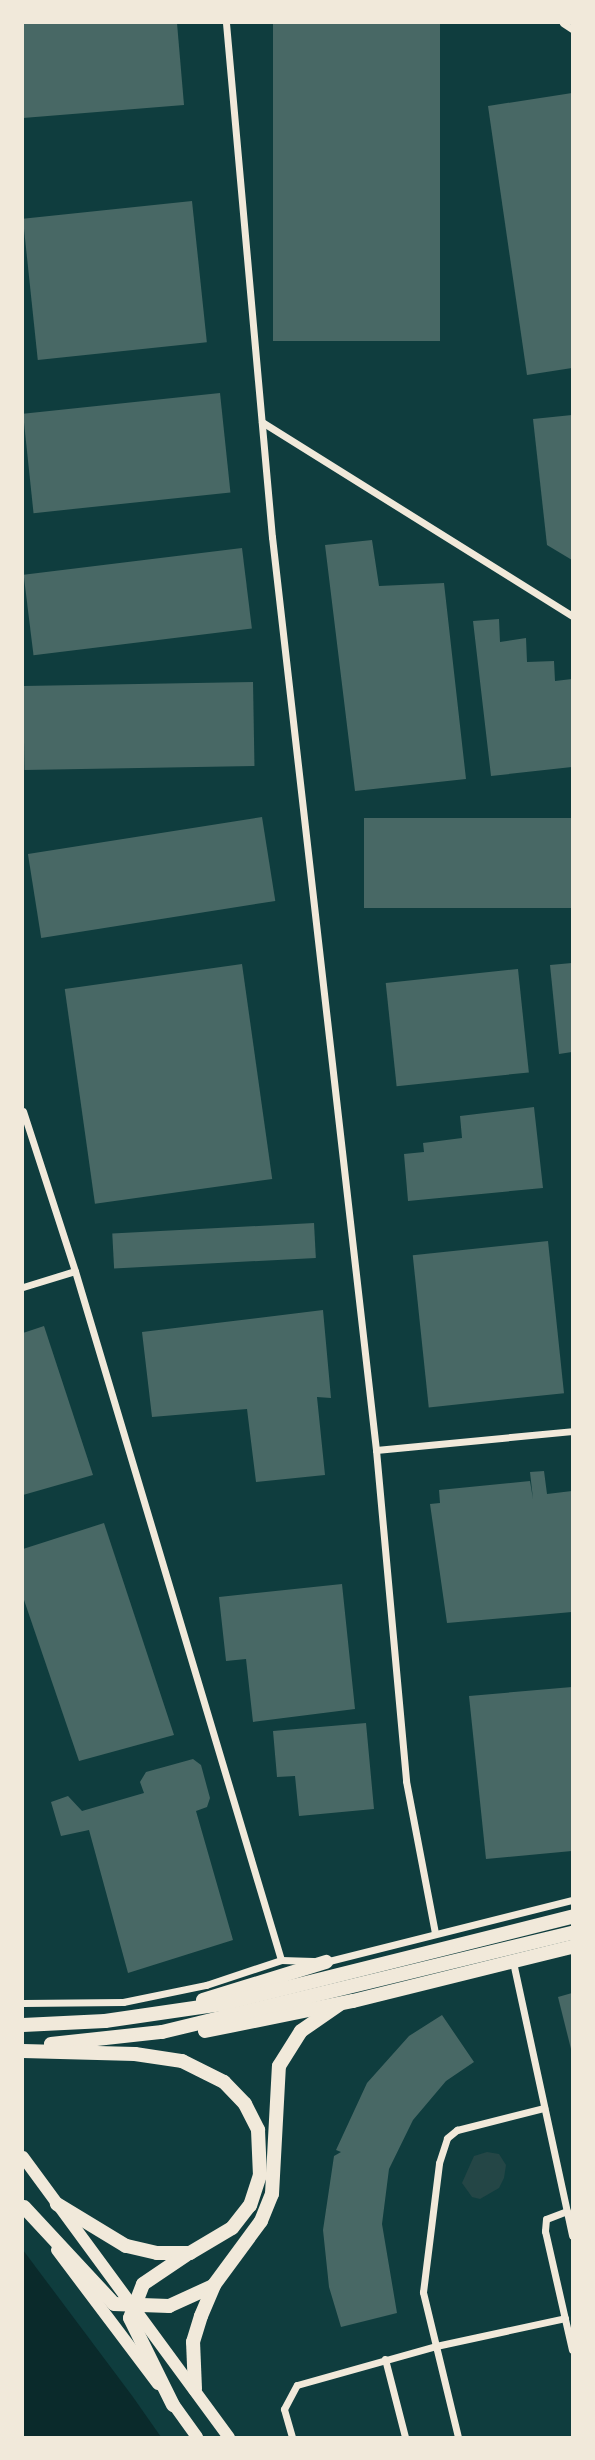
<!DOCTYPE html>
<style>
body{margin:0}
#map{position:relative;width:595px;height:2460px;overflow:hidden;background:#0f3d3e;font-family:Quicksand,sans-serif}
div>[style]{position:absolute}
.green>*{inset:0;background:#244646}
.water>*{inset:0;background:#0a2a2b}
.building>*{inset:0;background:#486865;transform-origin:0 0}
.minor>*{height:7px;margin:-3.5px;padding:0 3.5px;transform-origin:3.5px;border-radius:3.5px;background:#f1e9da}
.secondary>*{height:12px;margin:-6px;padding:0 6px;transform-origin:6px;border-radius:6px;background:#f1e9da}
.primary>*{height:14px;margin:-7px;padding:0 7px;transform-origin:7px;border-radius:7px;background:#f1e9da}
span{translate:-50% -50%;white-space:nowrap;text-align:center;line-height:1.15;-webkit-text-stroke:6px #f1e9da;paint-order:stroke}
.frame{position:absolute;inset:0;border:24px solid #f1e9da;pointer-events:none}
</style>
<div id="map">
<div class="green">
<i style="clip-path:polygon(487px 2152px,499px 2154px,506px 2165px,504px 2178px,499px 2188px,480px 2199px,472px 2197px,462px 2183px,474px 2156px)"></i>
</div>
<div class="water">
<i style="clip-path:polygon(23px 2250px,133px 2397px,161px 2437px,23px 2437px)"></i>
</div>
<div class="building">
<i style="clip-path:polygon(23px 23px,177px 23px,184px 105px,23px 118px)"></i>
<i style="left:273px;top:23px;width:167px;height:318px"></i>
<i style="clip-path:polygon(572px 93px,572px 368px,527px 375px,488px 106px)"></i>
<i style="left:192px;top:201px;width:142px;height:170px;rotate:84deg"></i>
<i style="left:220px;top:393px;width:100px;height:198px;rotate:84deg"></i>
<i style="clip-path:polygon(572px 415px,572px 560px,547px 545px,533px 419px)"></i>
<i style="clip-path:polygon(372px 540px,379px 586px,444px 583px,466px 779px,355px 791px,325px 545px)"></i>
<i style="left:242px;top:548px;width:81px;height:220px;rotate:83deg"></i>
<i style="clip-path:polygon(499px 619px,500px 642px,526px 638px,527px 662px,554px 661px,555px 681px,572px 679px,572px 767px,491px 776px,473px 621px)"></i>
<i style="left:253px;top:682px;width:84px;height:230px;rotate:89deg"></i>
<i style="left:262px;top:817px;width:85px;height:237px;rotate:81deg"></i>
<i style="left:572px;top:818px;width:90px;height:208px;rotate:90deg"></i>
<i style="clip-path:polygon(572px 963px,572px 1052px,559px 1054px,550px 965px)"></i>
<i style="left:242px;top:964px;width:217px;height:179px;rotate:82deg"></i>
<i style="left:518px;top:969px;width:104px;height:133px;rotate:84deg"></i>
<i style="clip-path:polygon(534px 1107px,543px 1188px,408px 1201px,404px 1154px,424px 1152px,423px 1143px,462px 1138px,460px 1116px)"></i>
<i style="left:314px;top:1223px;width:35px;height:202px;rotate:87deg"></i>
<i style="left:548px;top:1241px;width:153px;height:136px;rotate:84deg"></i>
<i style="clip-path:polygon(323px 1310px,331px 1398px,317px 1397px,325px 1475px,256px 1482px,247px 1409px,152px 1417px,142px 1332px)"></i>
<i style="clip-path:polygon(44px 1326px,93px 1475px,23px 1495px,23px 1333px)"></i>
<i style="clip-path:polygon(544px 1471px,547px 1494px,572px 1491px,572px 1612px,447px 1623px,430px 1504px,440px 1503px,439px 1490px,530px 1481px,533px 1499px,530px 1472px)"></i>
<i style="clip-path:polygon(104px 1523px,174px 1735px,79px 1761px,23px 1597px,23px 1549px)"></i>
<i style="clip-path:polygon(342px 1584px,355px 1709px,253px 1722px,246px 1659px,226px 1661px,219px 1597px)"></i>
<i style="clip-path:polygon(572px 1687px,572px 1851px,486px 1859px,469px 1696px)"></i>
<i style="clip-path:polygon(366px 1723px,374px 1809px,299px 1816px,295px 1776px,277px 1777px,273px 1731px)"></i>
<i style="clip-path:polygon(193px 1759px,201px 1765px,210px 1798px,207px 1807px,196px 1811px,233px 1940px,128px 1973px,89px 1830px,61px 1836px,51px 1802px,68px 1796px,82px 1811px,144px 1793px,140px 1782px,146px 1772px)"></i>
<i style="clip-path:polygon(572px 1993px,572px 2048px,571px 2049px,558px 1997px)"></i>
<i style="clip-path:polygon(442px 2015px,474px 2062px,446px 2081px,413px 2120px,389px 2169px,382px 2224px,397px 2313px,341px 2327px,329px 2287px,323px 2230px,334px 2156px,341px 2152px,336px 2150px,367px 2083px,409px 2036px)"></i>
</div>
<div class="minor">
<i style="left:226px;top:23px;width:516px;rotate:84.89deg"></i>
<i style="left:272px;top:537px;width:919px;rotate:83.5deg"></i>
<i style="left:376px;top:1450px;width:332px;rotate:84.8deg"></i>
<i style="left:406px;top:1781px;width:155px;rotate:79.2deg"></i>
<i style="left:563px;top:23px;width:11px;rotate:34deg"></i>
<i style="left:262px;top:422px;width:366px;rotate:32deg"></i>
<i style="left:23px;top:1111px;width:168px;rotate:72deg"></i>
<i style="left:75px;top:1271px;width:719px;rotate:73.35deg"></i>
<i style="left:23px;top:1287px;width:54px;rotate:-17.1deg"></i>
<i style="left:376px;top:1450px;width:197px;rotate:-5.5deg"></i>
<i style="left:325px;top:1962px;width:255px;rotate:-14.1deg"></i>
<i style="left:513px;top:1962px;width:280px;rotate:77.8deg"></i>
<i style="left:23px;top:2003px;width:100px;rotate:-0.6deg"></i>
<i style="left:123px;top:2002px;width:85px;rotate:-11.6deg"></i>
<i style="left:206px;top:1985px;width:79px;rotate:-18.4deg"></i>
<i style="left:281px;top:1960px;width:32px;rotate:2deg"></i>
<i style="left:567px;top:2211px;width:22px;rotate:159deg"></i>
<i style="left:546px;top:2219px;width:12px;rotate:95deg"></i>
<i style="left:545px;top:2231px;width:122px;rotate:77.2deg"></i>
<i style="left:385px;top:2359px;width:81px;rotate:75.6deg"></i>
<i style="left:292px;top:2437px;width:29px;rotate:-106deg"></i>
<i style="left:284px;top:2409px;width:27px;rotate:-62deg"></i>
<i style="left:297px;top:2385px;width:144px;rotate:-15.7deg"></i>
<i style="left:436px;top:2346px;width:132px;rotate:-12.2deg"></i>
<i style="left:458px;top:2437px;width:149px;rotate:-103.6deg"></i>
<i style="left:423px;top:2292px;width:130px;rotate:-82.9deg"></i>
<i style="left:439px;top:2163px;width:26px;rotate:-72deg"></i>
<i style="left:447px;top:2138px;width:13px;rotate:-39deg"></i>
<i style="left:457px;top:2130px;width:90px;rotate:-14.2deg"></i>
</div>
<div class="secondary">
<i style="left:23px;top:2157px;width:348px;rotate:53.7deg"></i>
<i style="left:57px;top:2250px;width:168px;rotate:53deg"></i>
<i style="left:169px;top:2398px;width:48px;rotate:54.3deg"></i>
</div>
<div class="primary">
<i style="left:203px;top:2000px;width:129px;rotate:-17.2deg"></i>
<i style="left:23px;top:2025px;width:82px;rotate:-2.8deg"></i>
<i style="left:105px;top:2021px;width:118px;rotate:-8.3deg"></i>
<i style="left:222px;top:2004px;width:361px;rotate:-14deg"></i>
<i style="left:205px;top:2031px;width:151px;rotate:-11.5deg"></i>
<i style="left:353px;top:2001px;width:226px;rotate:-13.9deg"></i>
<i style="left:51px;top:2044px;width:112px;rotate:-6.2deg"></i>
<i style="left:162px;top:2032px;width:422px;rotate:-13.6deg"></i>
<i style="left:23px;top:2051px;width:112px;rotate:1.5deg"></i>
<i style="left:135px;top:2054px;width:48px;rotate:8.5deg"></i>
<i style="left:182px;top:2061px;width:47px;rotate:26.6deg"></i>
<i style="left:224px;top:2082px;width:30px;rotate:46deg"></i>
<i style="left:245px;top:2104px;width:29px;rotate:63deg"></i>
<i style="left:258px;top:2130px;width:45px;rotate:87.5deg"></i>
<i style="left:260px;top:2175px;width:32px;rotate:108deg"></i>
<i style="left:250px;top:2205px;width:29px;rotate:128deg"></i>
<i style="left:232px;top:2228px;width:49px;rotate:149.2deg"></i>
<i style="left:190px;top:2253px;width:33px;rotate:180deg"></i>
<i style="left:157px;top:2253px;width:32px;rotate:-167deg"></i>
<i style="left:126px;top:2246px;width:81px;rotate:-148.7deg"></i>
<i style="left:24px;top:2207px;width:132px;rotate:47.1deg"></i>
<i style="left:114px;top:2304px;width:55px;rotate:2.1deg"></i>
<i style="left:169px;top:2306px;width:48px;rotate:-24.4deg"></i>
<i style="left:195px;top:2389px;width:47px;rotate:-92.4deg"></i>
<i style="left:193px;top:2342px;width:27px;rotate:-73deg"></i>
<i style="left:201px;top:2316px;width:34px;rotate:-67deg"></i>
<i style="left:214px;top:2285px;width:79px;rotate:-53.7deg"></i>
<i style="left:261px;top:2221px;width:29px;rotate:-68deg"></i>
<i style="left:272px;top:2194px;width:128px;rotate:-86.9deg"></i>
<i style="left:279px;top:2066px;width:41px;rotate:-57.8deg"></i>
<i style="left:301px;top:2031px;width:47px;rotate:-34.7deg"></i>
<i style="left:173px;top:2405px;width:97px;rotate:-116.3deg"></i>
<i style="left:130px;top:2318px;width:36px;rotate:-69deg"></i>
<i style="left:143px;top:2284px;width:52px;rotate:-34deg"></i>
</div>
<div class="frame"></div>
</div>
